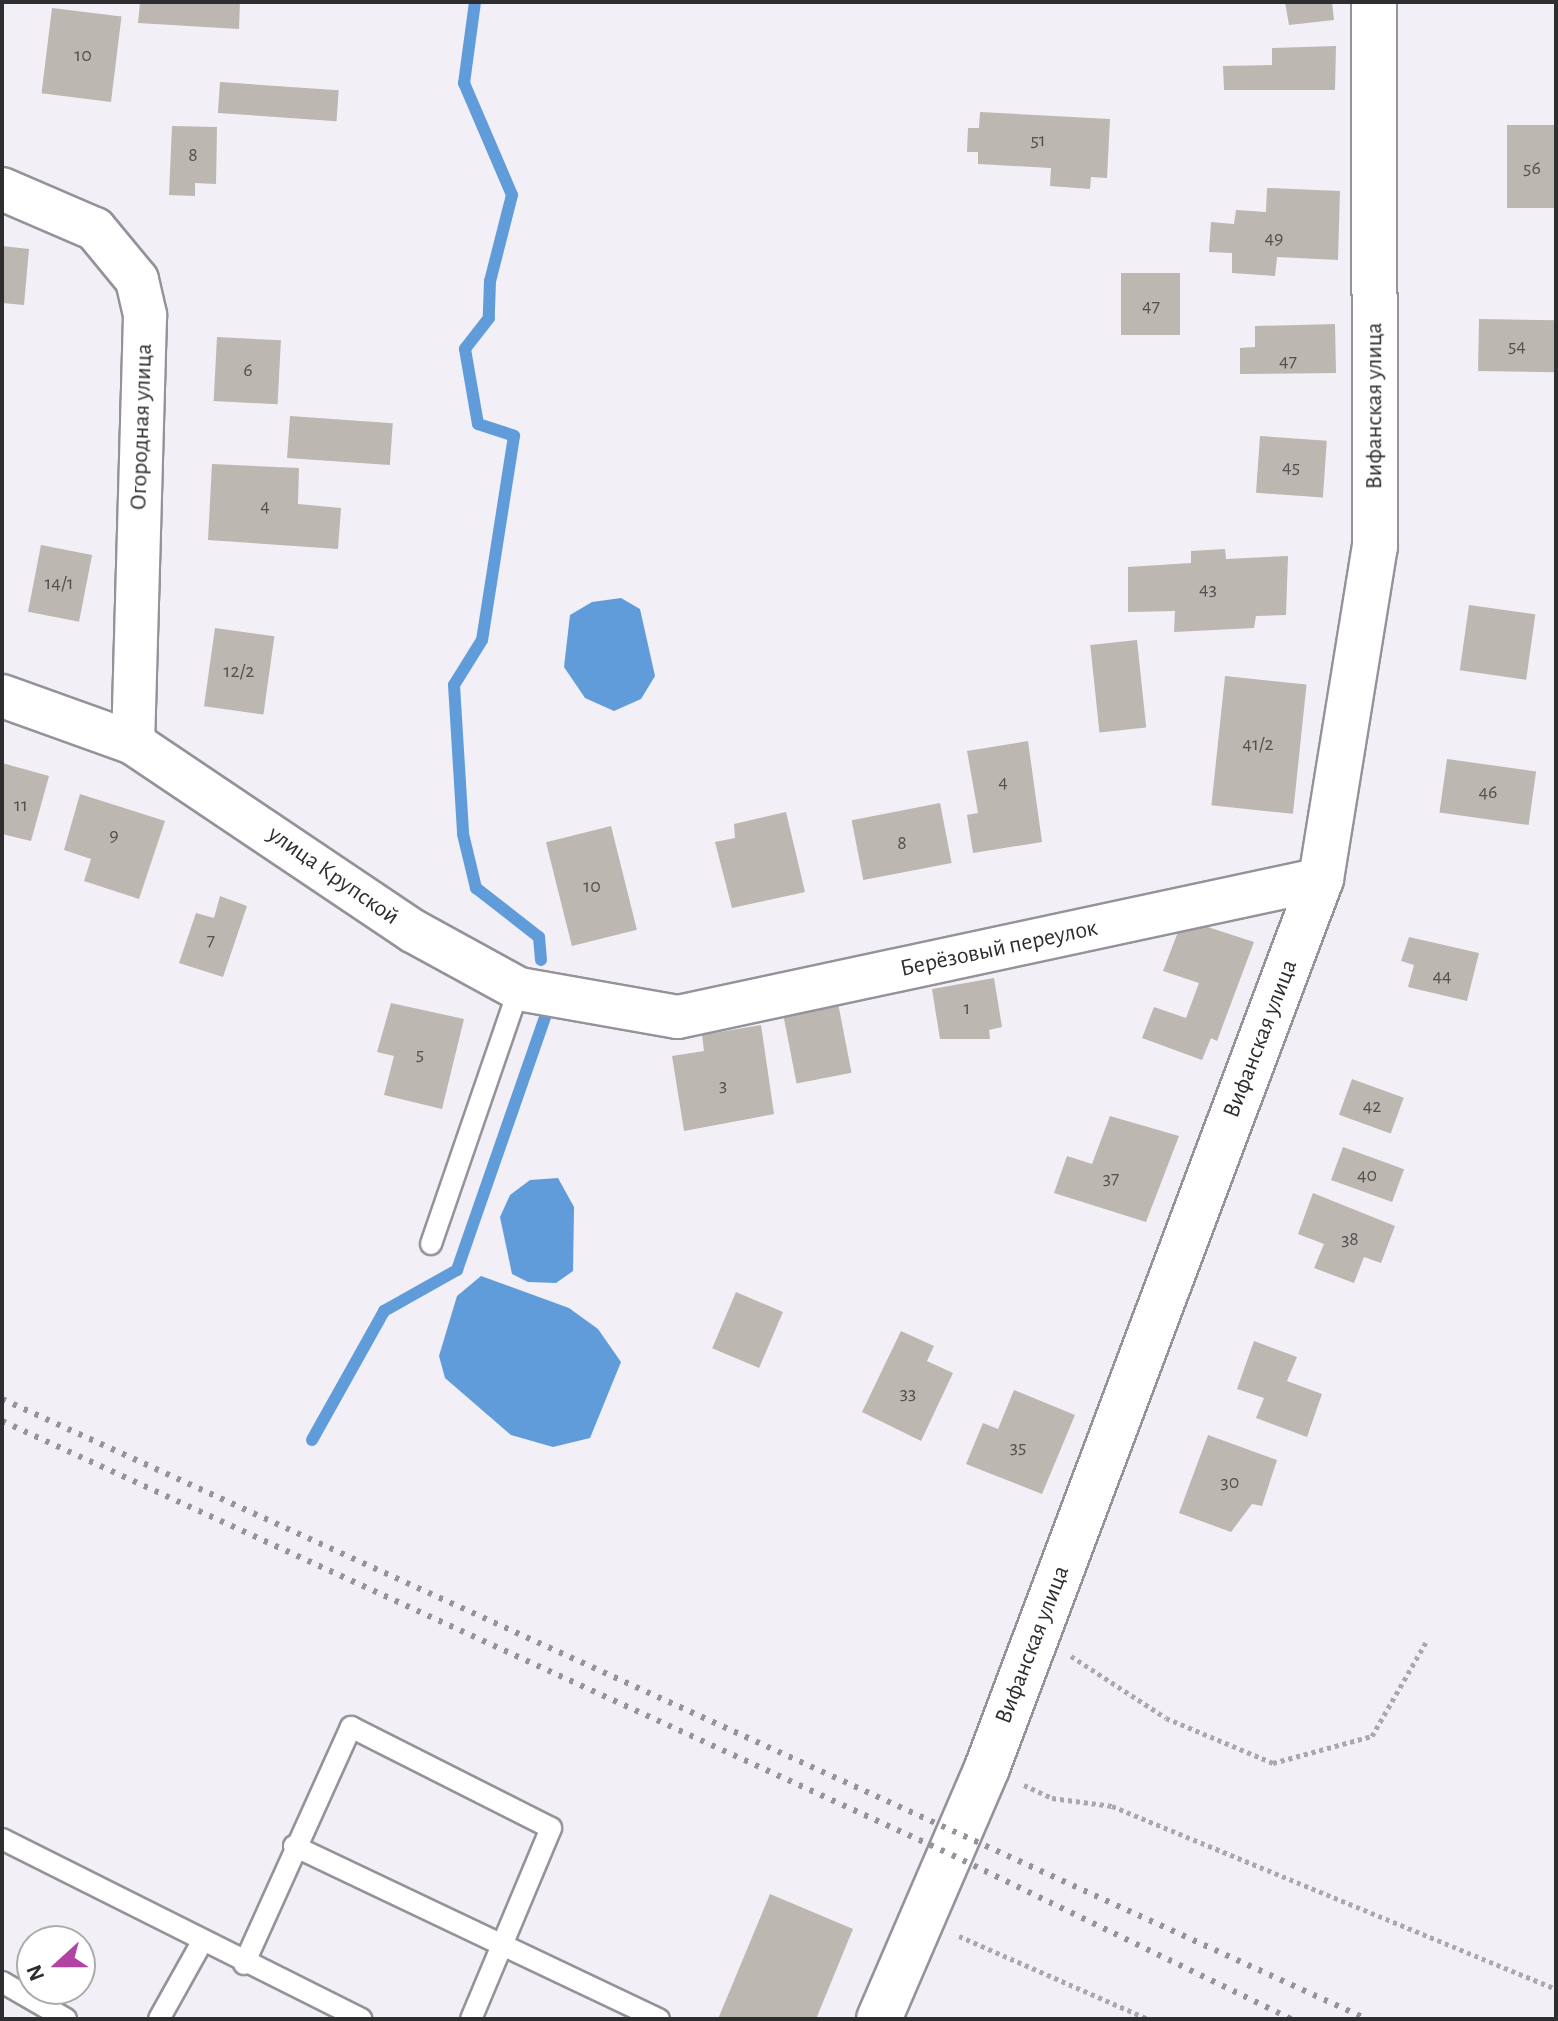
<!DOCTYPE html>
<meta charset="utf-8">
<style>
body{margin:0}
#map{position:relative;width:1558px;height:2021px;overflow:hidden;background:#f2eff7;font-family:"Alegreya Sans",sans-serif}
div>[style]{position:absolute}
.water>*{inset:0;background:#619cda}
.stream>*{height:12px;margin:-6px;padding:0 6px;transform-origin:6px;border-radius:6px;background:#619cda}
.building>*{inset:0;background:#bdb7b1;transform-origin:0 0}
.path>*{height:5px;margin-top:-2.5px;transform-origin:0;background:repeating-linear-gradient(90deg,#aaa8ae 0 4px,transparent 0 8px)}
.roads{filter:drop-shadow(2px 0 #95929a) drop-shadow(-2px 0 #95929a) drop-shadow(0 2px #95929a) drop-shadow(0 -2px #95929a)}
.lane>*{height:20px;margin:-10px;padding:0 10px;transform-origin:10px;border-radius:10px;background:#fff}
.street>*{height:42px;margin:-21px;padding:0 21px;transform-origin:21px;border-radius:21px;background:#fff}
.secondary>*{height:44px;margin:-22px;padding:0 22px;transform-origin:22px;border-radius:22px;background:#fff}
.rail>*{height:6px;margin-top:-3px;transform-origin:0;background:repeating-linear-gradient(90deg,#969499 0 4px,transparent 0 12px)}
span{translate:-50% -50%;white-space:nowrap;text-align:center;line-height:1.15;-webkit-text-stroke:6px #fff;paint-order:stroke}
.number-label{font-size:20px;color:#525050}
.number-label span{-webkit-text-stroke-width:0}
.street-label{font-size:24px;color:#2e2d30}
.frame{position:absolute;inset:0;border:4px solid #2e2d30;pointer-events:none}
.north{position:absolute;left:16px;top:1925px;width:80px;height:80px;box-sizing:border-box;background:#fff;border:2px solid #ababac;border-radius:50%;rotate:249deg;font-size:22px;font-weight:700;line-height:32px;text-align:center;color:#2e2d30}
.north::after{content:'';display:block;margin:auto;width:28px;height:36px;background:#b143a2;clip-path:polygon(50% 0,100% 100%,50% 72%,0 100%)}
</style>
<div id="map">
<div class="water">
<i style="clip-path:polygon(621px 598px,640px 609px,655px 676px,641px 699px,614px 711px,585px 698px,564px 667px,570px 615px,592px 602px)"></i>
<i style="clip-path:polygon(558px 1178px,574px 1207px,573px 1271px,556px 1283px,528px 1282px,512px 1274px,500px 1217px,510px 1195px,530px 1180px)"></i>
<i style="clip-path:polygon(481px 1276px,569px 1308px,598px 1329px,621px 1362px,590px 1438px,553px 1447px,511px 1435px,445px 1378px,439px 1356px,457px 1296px)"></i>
</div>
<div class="stream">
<i style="left:475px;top:2px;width:82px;rotate:97.7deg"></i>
<i style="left:464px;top:83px;width:122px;rotate:66.8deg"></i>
<i style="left:512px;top:195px;width:89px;rotate:104.3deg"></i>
<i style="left:490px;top:281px;width:37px;rotate:92deg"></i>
<i style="left:489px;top:318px;width:39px;rotate:128deg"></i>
<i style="left:465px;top:349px;width:76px;rotate:80.2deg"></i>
<i style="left:478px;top:424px;width:38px;rotate:18deg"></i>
<i style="left:514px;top:436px;width:206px;rotate:98.9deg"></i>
<i style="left:482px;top:640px;width:53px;rotate:121.9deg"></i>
<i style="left:454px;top:685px;width:149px;rotate:86.5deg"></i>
<i style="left:463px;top:834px;width:56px;rotate:76.5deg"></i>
<i style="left:476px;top:888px;width:80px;rotate:37.9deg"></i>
<i style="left:539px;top:937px;width:23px;rotate:85deg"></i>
<i style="left:312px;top:1440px;width:148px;rotate:-60.8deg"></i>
<i style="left:384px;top:1311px;width:84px;rotate:-29.3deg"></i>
<i style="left:457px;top:1270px;width:273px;rotate:-70.8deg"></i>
</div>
<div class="building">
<i style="clip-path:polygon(140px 2px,240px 2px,239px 29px,138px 23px)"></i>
<i style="clip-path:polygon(1285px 2px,1332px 2px,1334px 20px,1289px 25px)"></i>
<i style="left:52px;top:8px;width:70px;height:86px;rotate:7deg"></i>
<i style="clip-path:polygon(1336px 46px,1335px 90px,1224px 90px,1223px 66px,1272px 65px,1272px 48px)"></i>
<i style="left:220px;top:82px;width:119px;height:31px;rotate:4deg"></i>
<i style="clip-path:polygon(980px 112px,1110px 119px,1107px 178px,1091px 177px,1090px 189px,1050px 186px,1051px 168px,978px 164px,978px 152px,967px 152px,968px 128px,979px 128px)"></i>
<i style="left:1556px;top:125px;width:83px;height:49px;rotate:90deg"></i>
<i style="clip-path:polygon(172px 126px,217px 127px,216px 184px,195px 183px,195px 196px,169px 195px)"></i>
<i style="clip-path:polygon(1267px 188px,1340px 191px,1338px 260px,1277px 257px,1275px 276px,1232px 273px,1232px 253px,1209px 252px,1211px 222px,1234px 224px,1236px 210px,1266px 212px)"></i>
<i style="clip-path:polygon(2px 246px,29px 249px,24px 305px,2px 303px)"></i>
<i style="left:1180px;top:273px;width:62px;height:59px;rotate:90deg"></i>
<i style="left:1479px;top:319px;width:77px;height:52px;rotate:1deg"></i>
<i style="clip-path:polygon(1335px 324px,1336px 373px,1240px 374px,1240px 348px,1255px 347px,1255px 326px)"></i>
<i style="left:217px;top:337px;width:64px;height:64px;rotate:3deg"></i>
<i style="left:290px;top:416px;width:103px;height:42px;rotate:4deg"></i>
<i style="left:1260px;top:436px;width:67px;height:57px;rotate:4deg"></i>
<i style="clip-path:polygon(212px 464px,299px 468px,298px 504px,341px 508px,338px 549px,208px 540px)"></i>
<i style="left:41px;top:545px;width:52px;height:68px;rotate:11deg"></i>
<i style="clip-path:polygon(1225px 549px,1226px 559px,1288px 556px,1286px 615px,1256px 616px,1254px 628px,1174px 632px,1175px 611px,1128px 612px,1128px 567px,1191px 563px,1191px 551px)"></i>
<i style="left:1469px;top:605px;width:67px;height:66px;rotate:8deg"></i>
<i style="left:215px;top:628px;width:60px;height:79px;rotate:8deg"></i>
<i style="left:1137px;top:640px;width:88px;height:47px;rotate:84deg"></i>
<i style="left:1225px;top:676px;width:82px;height:130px;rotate:6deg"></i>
<i style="clip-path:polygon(1028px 741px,1042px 842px,973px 853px,967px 815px,978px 813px,967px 751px)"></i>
<i style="left:1447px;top:759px;width:90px;height:54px;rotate:8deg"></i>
<i style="clip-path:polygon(2px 763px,49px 776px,31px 841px,2px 834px)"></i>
<i style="clip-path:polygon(80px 794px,165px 821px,139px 899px,84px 881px,91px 859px,64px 850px)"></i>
<i style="left:940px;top:803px;width:61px;height:90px;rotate:79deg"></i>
<i style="clip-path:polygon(786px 812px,805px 892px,732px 908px,715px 842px,735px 838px,734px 824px)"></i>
<i style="left:611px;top:826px;width:107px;height:67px;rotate:76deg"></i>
<i style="clip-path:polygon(220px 896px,247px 906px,223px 977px,179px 963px,196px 913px,214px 918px)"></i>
<i style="clip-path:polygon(1183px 919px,1254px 942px,1217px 1041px,1211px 1038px,1202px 1060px,1142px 1038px,1154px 1007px,1186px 1018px,1199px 983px,1163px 971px)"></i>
<i style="clip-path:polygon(1409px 937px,1479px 953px,1467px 1001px,1408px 987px,1414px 965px,1401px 961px)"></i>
<i style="clip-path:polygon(994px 978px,1002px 1027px,989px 1030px,990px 1039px,940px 1039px,932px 989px)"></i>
<i style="clip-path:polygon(391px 1003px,464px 1019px,442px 1109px,384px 1095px,394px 1056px,377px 1052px)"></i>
<i style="left:838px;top:1003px;width:71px;height:56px;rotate:79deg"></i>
<i style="clip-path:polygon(761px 1025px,774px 1114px,684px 1131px,672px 1056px,704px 1051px,702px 1035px)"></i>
<i style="left:1352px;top:1079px;width:55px;height:38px;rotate:20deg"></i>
<i style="clip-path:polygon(1110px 1116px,1179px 1136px,1146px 1222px,1054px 1193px,1067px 1156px,1092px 1164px)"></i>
<i style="left:1343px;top:1147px;width:65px;height:35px;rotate:20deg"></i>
<i style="clip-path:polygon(1313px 1193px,1395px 1226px,1381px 1263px,1364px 1257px,1354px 1283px,1314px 1268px,1324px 1244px,1298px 1234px)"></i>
<i style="left:736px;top:1292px;width:51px;height:61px;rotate:23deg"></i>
<i style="clip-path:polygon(901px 1331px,934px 1346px,927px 1361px,953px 1373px,921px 1441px,862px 1412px)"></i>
<i style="clip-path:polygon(1254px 1341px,1297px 1357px,1287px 1381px,1322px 1394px,1307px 1437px,1256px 1418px,1264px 1398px,1237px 1389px)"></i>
<i style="clip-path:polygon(1014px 1390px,1075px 1415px,1042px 1494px,966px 1464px,983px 1423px,998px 1429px)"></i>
<i style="clip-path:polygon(1208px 1435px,1277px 1460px,1262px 1506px,1252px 1504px,1231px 1532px,1179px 1513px)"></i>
<i style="clip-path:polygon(770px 1894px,853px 1929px,816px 2019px,718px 2019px)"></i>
</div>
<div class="path">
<i style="left:1071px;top:1656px;width:113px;rotate:33.1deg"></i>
<i style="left:1166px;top:1718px;width:116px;rotate:22.8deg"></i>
<i style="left:1273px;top:1763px;width:103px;rotate:-15.3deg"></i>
<i style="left:1372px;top:1736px;width:108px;rotate:-60.1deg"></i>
<i style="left:1024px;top:1785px;width:31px;rotate:25deg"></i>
<i style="left:1052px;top:1798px;width:61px;rotate:7.6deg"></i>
<i style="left:1112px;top:1806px;width:480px;rotate:22.4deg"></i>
<i style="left:959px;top:1936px;width:206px;rotate:23.7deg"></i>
</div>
<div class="roads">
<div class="lane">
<i style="left:431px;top:1244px;width:270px;rotate:-71deg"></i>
<i style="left:2px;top:1839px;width:402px;rotate:26.6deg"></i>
<i style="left:294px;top:1846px;width:404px;rotate:25.4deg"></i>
<i style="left:244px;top:1964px;width:260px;rotate:-65.7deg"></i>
<i style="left:351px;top:1727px;width:224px;rotate:26.8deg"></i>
<i style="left:551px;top:1828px;width:207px;rotate:112.7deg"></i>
<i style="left:2px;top:1982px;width:74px;rotate:30deg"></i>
<i style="left:159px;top:2019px;width:86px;rotate:-60.8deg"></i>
</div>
<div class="street">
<i style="left:2px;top:189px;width:101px;rotate:23.3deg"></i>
<i style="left:95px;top:229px;width:66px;rotate:50.5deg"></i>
<i style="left:137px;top:280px;width:37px;rotate:77deg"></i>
<i style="left:145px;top:316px;width:427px;rotate:91.6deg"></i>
<i style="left:2px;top:696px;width:139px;rotate:19.7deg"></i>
<i style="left:133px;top:743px;width:337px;rotate:33.9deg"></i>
<i style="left:413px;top:931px;width:121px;rotate:28.7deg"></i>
<i style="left:519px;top:989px;width:161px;rotate:10deg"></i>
<i style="left:678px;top:1017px;width:658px;rotate:-12.11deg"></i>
</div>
<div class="secondary">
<i style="left:879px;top:2019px;width:273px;rotate:-66.7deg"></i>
<i style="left:987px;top:1768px;width:950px;rotate:-69.41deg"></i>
<i style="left:1321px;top:879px;width:336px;rotate:-80.8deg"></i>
<i style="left:1375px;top:547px;width:545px;rotate:-90.11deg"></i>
</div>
</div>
<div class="rail">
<i style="left:2px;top:1399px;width:1499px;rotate:24.43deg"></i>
<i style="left:2px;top:1421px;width:1044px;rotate:24.55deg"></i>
<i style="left:952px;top:1855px;width:377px;rotate:25.8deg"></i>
</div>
<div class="number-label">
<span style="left:83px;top:55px">10</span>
<span style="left:1038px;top:140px">51</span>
<span style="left:193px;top:155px">8</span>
<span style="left:1532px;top:168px">56</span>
<span style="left:1274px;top:238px">49</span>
<span style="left:1151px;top:306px">47</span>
<span style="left:1517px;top:346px">54</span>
<span style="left:1288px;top:361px">47</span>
<span style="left:248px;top:370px">6</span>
<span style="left:1291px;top:467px">45</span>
<span style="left:265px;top:506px">4</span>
<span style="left:59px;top:583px">14/1</span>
<span style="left:1208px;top:589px">43</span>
<span style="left:239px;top:671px">12/2</span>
<span style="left:1258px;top:744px">41/2</span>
<span style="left:1003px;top:782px">4</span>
<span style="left:1488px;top:792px">46</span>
<span style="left:21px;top:805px">11</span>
<span style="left:114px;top:835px">9</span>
<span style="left:902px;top:843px">8</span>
<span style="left:592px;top:886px">10</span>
<span style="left:211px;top:940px">7</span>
<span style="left:1442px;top:976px">44</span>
<span style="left:967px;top:1008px">1</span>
<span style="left:420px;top:1054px">5</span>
<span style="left:723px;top:1085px">3</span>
<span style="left:1372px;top:1106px">42</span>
<span style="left:1367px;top:1175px">40</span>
<span style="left:1111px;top:1178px">37</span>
<span style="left:1350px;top:1239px">38</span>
<span style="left:908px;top:1393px">33</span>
<span style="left:1018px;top:1447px">35</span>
<span style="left:1230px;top:1482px">30</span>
</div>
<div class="street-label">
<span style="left:1375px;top:406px;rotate:-90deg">Вифанская улица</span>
<span style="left:142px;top:427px;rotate:-88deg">Огородная улица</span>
<span style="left:333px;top:876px;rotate:35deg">улица Крупской</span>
<span style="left:999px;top:949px;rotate:-12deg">Берёзовый переулок</span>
<span style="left:1261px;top:1039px;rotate:-69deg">Вифанская улица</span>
<span style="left:1033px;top:1645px;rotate:-69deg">Вифанская улица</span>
</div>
<div class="frame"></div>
<div class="north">N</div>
</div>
